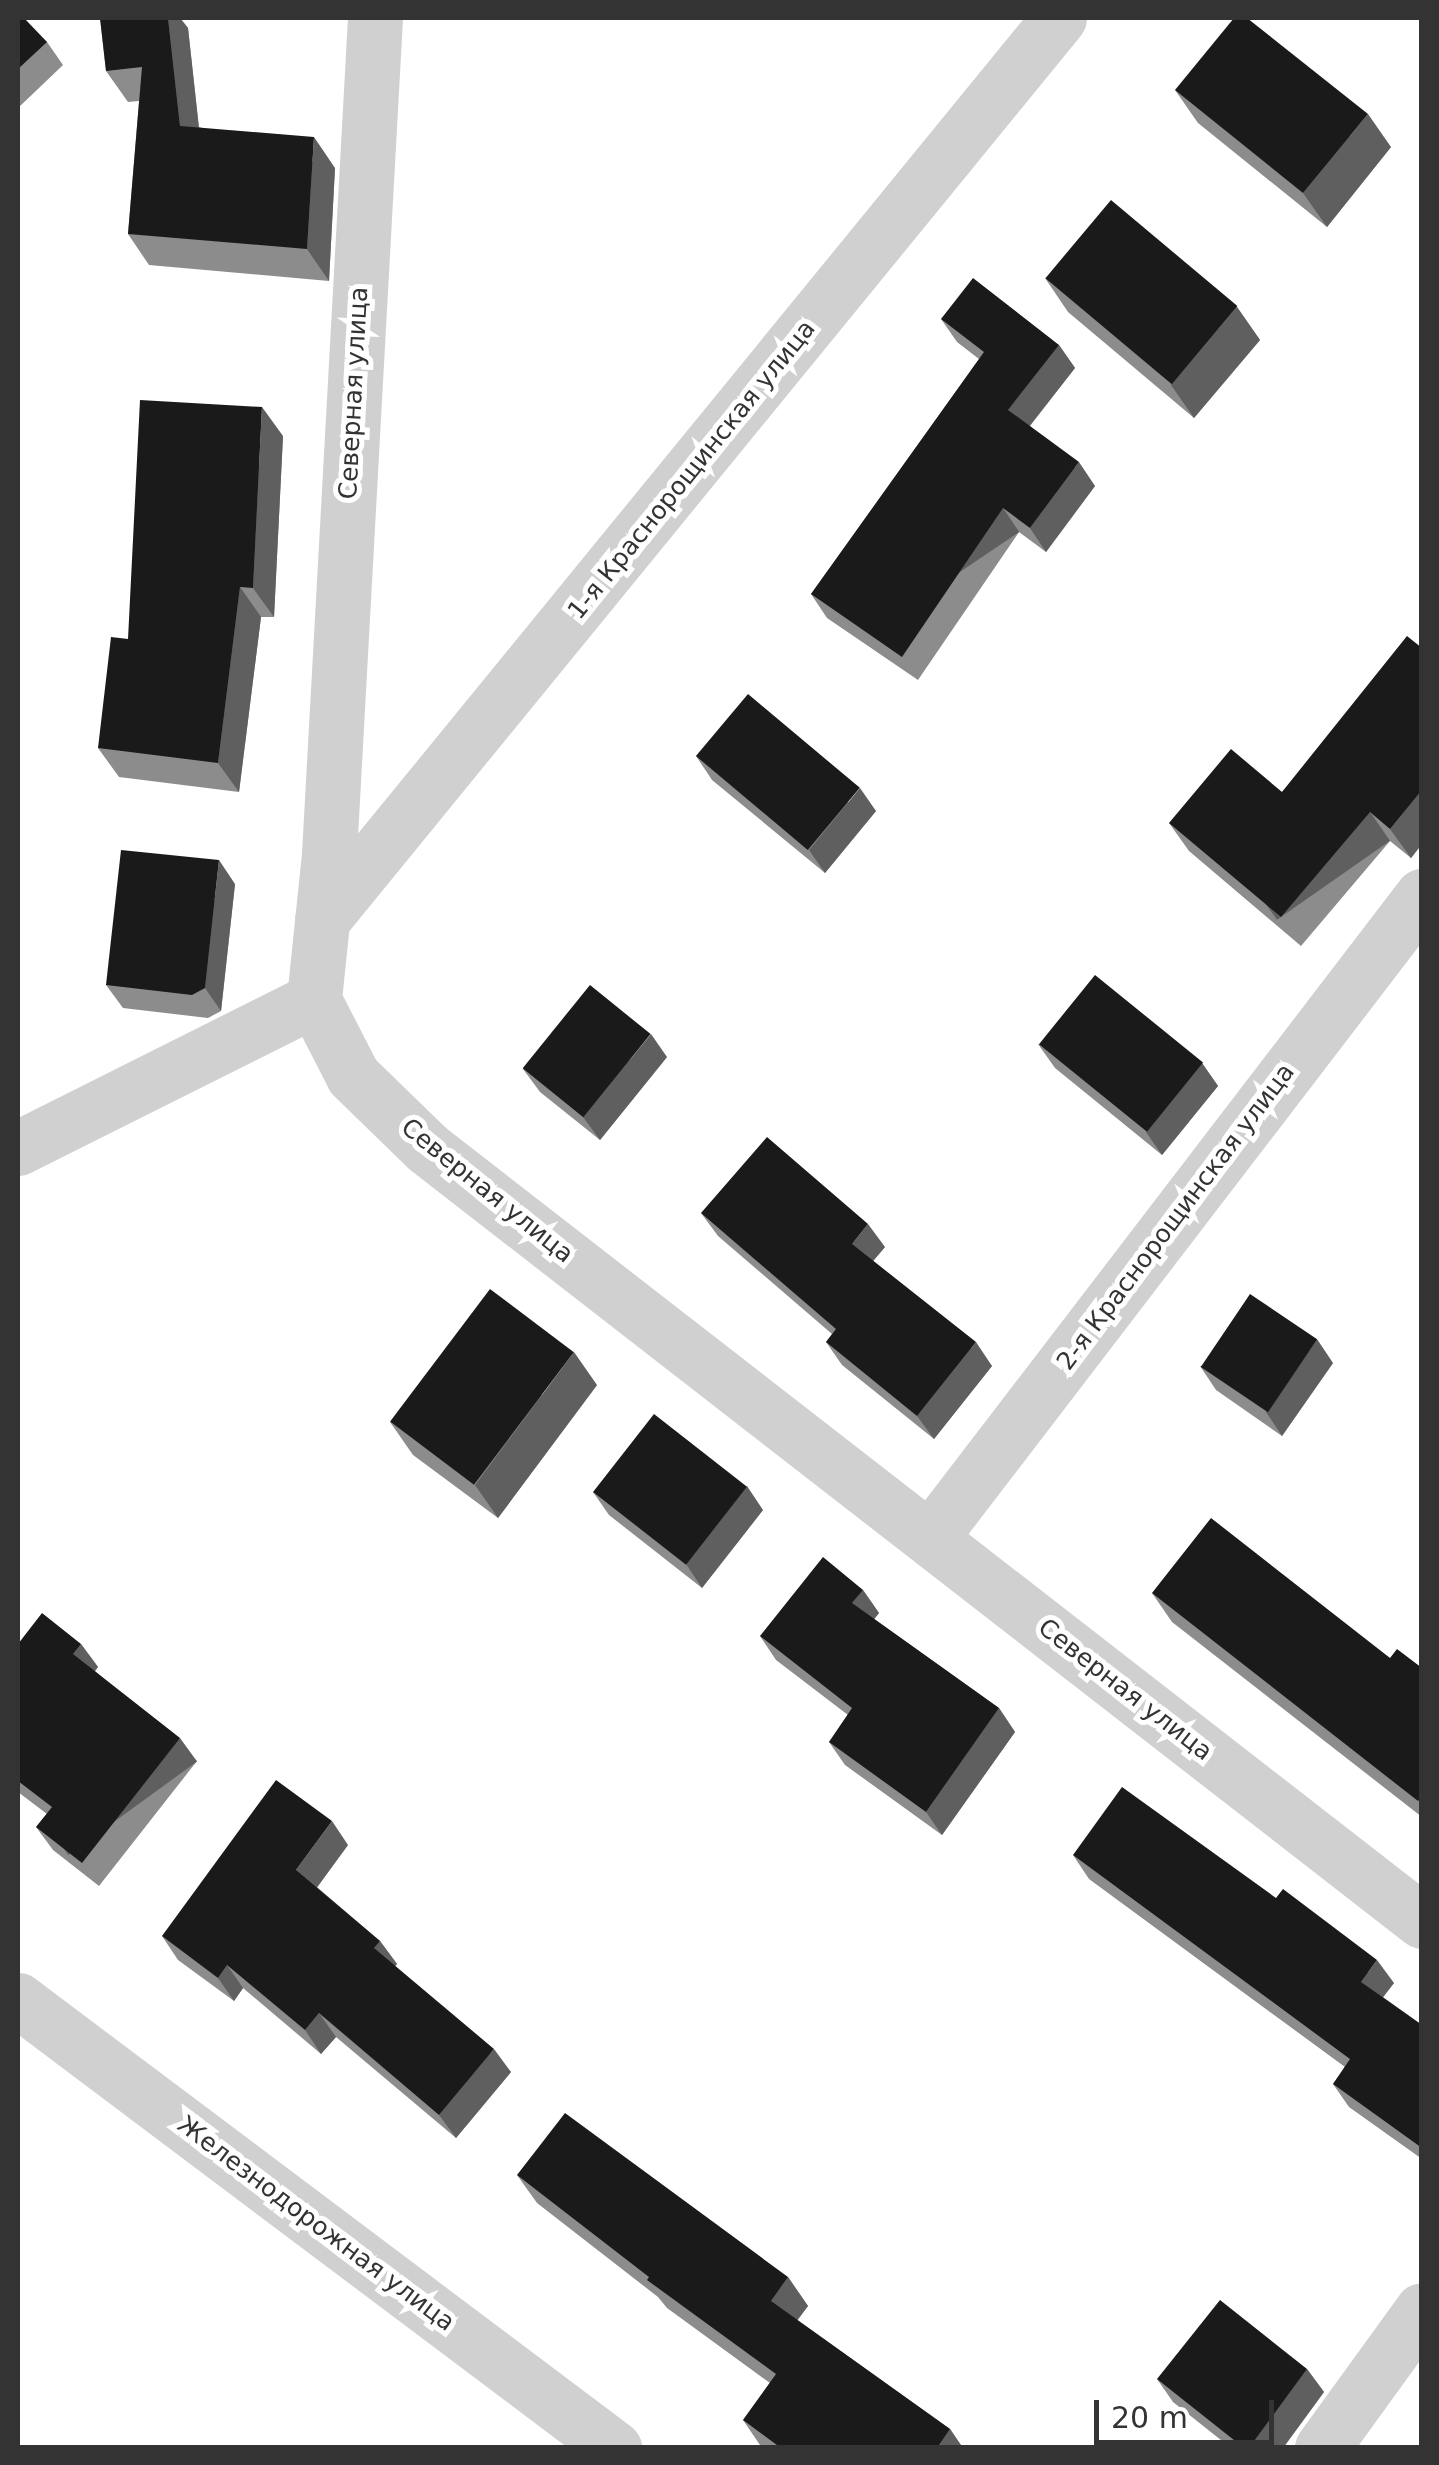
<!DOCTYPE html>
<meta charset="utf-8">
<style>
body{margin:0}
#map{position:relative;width:1439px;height:2465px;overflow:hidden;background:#fff;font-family:"DejaVu Sans",sans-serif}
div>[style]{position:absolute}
.minor>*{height:55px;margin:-27.5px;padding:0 27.5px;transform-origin:27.5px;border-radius:27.5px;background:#d0d0d0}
.wall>*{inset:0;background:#8c8c8c}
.shaded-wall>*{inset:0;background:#5f5f5f;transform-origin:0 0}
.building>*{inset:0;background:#1a1a1a;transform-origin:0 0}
span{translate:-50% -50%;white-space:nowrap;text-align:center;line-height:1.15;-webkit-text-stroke:10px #fff;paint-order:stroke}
.street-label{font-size:25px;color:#333}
.frame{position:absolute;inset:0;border:20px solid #333;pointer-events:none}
.scale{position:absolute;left:1094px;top:2400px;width:180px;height:45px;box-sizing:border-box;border:5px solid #333;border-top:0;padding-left:12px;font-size:30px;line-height:35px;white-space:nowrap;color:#333;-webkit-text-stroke:8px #fff;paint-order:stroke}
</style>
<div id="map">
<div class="minor">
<i style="left:375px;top:18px;width:837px;rotate:93.15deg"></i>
<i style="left:329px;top:854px;width:147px;rotate:95.9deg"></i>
<i style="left:314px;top:1000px;width:85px;rotate:62.8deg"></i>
<i style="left:353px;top:1076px;width:103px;rotate:44.2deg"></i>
<i style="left:427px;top:1148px;width:1260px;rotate:37.84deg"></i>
<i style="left:322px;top:920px;width:1165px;rotate:-50.75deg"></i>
<i style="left:18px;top:1148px;width:331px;rotate:-26.6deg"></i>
<i style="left:930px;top:1538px;width:809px;rotate:-52.54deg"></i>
<i style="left:18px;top:2000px;width:746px;rotate:36.93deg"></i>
<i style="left:1322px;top:2448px;width:170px;rotate:-54.1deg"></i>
</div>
<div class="wall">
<i style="clip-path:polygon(18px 18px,47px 42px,63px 65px,18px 108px)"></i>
<i style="clip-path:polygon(100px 18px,180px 18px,188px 28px,199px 127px,335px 168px,329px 281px,149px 265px,128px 234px,139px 101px,128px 102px,106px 71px)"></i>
<i style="clip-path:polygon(1175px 90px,1391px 147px,1327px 227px,1198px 123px)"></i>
<i style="clip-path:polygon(1045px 278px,1237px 307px,1260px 340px,1194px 418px,1068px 312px)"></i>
<i style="clip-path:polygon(941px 319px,1059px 345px,1075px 368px,1030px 426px,1095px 486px,1046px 552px,1019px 532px,918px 680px,827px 618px,811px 594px,979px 359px,957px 342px)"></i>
<i style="clip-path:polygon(283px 436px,274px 617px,261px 617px,239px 792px,119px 777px,98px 748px,128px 639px)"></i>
<i style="clip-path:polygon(1422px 648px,1422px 844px,1411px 858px,1390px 841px,1301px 946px,1189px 851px,1169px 823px,1282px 792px)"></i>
<i style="clip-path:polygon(696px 756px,876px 811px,825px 873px,712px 780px)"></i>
<i style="clip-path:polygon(235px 884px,221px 1011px,208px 1018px,123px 1008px,106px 985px)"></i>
<i style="clip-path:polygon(1038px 1044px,1202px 1063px,1218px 1086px,1162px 1155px,1055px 1068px)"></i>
<i style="clip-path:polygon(667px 1057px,600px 1140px,540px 1092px,523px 1069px)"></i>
<i style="clip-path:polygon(701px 1213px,885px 1247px,873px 1261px,992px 1366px,934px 1439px,842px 1365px,826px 1342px,832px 1334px,718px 1236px)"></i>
<i style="clip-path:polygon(1333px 1363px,1282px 1436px,1216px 1390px,1200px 1366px)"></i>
<i style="clip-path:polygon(597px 1385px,498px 1518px,413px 1455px,390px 1422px)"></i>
<i style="clip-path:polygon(593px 1492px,763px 1510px,702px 1588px,609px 1515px)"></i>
<i style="clip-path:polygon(863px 1590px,879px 1613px,874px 1619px,999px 1708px,1015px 1732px,942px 1835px,845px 1765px,829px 1742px,848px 1715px,776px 1660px,760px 1636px)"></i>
<i style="clip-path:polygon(1152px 1593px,1390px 1658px,1422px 1668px,1422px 1817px,1172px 1622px)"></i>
<i style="clip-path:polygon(18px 1644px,81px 1644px,98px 1667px,95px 1671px,197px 1761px,99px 1886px,53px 1850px,36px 1827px,47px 1814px,18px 1792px)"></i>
<i style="clip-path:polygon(348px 1845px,317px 1887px,380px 1941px,397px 1964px,395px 1966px,511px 2072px,456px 2138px,336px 2037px,321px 2054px,243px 1988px,234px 2001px,178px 1960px,162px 1936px)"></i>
<i style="clip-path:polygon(1073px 1855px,1394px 1983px,1383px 1997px,1422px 2025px,1422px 2159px,1349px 2107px,1333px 2084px,1345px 2067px,1089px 1879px)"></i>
<i style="clip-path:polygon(517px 2175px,788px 2277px,808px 2306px,797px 2320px,950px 2429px,963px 2448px,762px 2448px,743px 2420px,770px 2383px,667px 2308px,658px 2297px,537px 2203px)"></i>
<i style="clip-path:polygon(1307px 2369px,1324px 2392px,1283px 2448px,1231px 2448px,1173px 2402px,1157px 2379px)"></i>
</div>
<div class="shaded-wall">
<i style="clip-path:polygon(168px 18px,180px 18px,188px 28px,202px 157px,180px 126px)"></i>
<i style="clip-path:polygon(1368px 114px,1391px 147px,1327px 227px,1303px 193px)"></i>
<i style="clip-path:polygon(314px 137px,335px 168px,329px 281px,307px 249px)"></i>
<i style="clip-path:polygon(1237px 307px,1260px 340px,1194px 418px,1171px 385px)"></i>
<i style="clip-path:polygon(1059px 345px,1075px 368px,1024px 433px,1008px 410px)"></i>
<i style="clip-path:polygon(262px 407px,283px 436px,274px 617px,253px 588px)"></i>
<i style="clip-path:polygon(1079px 462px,1095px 486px,1046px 552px,1030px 528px)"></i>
<i style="left:1003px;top:508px;width:29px;height:180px;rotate:56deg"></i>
<i style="clip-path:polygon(240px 587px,261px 617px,239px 792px,218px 763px)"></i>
<i style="clip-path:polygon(860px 788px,876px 811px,825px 873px,809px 850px)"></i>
<i style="clip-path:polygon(1422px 790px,1422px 844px,1411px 858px,1390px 829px)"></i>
<i style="left:1370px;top:812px;width:35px;height:138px;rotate:55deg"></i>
<i style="clip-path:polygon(219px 860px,235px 884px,221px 1011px,205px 988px)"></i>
<i style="clip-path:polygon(651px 1034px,667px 1057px,600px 1140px,583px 1117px)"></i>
<i style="clip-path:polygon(1202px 1063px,1218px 1086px,1162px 1155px,1146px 1132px)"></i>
<i style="clip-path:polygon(868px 1224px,885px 1247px,868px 1267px,852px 1244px)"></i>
<i style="clip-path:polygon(1317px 1339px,1333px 1363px,1282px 1436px,1266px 1412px)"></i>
<i style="clip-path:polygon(976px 1342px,992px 1366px,934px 1439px,917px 1416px)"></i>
<i style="clip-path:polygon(574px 1352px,597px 1385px,498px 1518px,475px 1485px)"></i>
<i style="clip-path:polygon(747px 1486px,763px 1510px,702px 1588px,686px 1564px)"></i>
<i style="clip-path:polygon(863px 1590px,879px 1613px,868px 1627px,852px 1603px)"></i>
<i style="clip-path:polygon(81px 1644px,98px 1667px,90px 1677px,73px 1654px)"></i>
<i style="clip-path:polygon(999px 1708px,1015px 1732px,942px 1835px,926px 1812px)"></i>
<i style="left:180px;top:1738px;width:29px;height:159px;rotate:54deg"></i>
<i style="clip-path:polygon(332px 1821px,348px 1845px,313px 1893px,296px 1870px)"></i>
<i style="clip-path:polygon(380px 1941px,397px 1964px,390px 1972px,374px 1948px)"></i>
<i style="clip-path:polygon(1377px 1960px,1394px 1983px,1377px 2005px,1361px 1982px)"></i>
<i style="clip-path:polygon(227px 1965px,243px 1988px,234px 2001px,218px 1978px)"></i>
<i style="clip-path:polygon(319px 2013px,336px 2037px,321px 2054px,305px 2030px)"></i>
<i style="clip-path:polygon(494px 2049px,511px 2072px,456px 2138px,439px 2115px)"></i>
<i style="clip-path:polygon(788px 2277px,808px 2306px,791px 2329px,771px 2301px)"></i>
<i style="clip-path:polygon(1307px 2369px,1324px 2392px,1283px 2448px,1249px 2448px)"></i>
<i style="clip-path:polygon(950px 2429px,963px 2448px,937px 2448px)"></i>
</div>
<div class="building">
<i style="clip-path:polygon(18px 18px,24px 18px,47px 42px,18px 69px)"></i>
<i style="clip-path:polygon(100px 18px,168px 18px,180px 126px,314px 137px,307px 249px,128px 234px,142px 67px,106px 71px)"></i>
<i style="clip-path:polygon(1234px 18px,1247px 18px,1368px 114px,1303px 193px,1175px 90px)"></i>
<i style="left:1111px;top:200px;width:165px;height:102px;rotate:40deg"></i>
<i style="clip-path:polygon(973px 278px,1059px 345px,1008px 410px,1079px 462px,1030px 528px,1003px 508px,902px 657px,811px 594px,984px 352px,941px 319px)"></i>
<i style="clip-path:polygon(140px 400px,262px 407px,253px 588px,240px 587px,218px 763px,98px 748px,111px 637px,128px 639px)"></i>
<i style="clip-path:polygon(1407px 636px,1422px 648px,1422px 790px,1390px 829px,1370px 812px,1281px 917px,1169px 823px,1231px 749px,1282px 792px)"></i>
<i style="left:748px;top:694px;width:146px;height:81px;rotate:40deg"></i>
<i style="clip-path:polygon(121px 850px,219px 860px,205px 988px,192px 995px,106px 985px)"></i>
<i style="left:1095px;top:975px;width:139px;height:89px;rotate:39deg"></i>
<i style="left:590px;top:985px;width:78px;height:107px;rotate:39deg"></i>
<i style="clip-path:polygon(767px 1137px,868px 1224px,852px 1244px,976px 1342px,917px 1416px,826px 1342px,836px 1329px,701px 1213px)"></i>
<i style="left:490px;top:1289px;width:105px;height:166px;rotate:37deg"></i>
<i style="left:1250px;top:1294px;width:81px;height:88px;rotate:34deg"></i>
<i style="left:654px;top:1414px;width:118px;height:99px;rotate:38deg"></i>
<i style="clip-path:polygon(1211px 1518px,1390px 1658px,1397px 1649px,1422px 1668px,1422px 1797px,1418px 1801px,1152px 1593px)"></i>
<i style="clip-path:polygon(823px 1557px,863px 1590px,852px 1603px,999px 1708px,926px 1812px,829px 1742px,852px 1708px,760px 1636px)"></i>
<i style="clip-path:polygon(42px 1613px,81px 1644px,73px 1654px,180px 1738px,82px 1863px,36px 1827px,52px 1807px,18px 1781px,18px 1644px)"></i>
<i style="clip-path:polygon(276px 1780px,332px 1821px,296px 1870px,380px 1941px,374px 1948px,494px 2049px,439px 2115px,319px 2013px,305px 2030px,227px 1965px,218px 1978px,162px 1936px)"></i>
<i style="clip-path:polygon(1122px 1787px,1276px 1898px,1283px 1889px,1377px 1960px,1361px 1982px,1422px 2025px,1422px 2148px,1333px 2084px,1350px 2059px,1073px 1855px)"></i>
<i style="clip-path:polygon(565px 2113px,788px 2277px,771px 2301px,950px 2429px,937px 2448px,781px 2448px,743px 2420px,776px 2374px,647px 2280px,649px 2277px,517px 2175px)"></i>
<i style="clip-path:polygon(1220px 2300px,1307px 2369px,1249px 2448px,1244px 2448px,1157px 2379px)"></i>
</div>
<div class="street-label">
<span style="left:354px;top:393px;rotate:-87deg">Северная улица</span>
<span style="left:692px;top:470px;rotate:-51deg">1-я Краснорощинская улица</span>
<span style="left:487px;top:1191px;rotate:39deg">Северная улица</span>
<span style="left:1176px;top:1217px;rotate:-53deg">2-я Краснорощинская улица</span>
<span style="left:1125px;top:1690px;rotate:38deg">Северная улица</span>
<span style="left:316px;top:2224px;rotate:37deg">Железнодорожная улица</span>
</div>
<div class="frame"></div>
<div class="scale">20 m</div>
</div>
